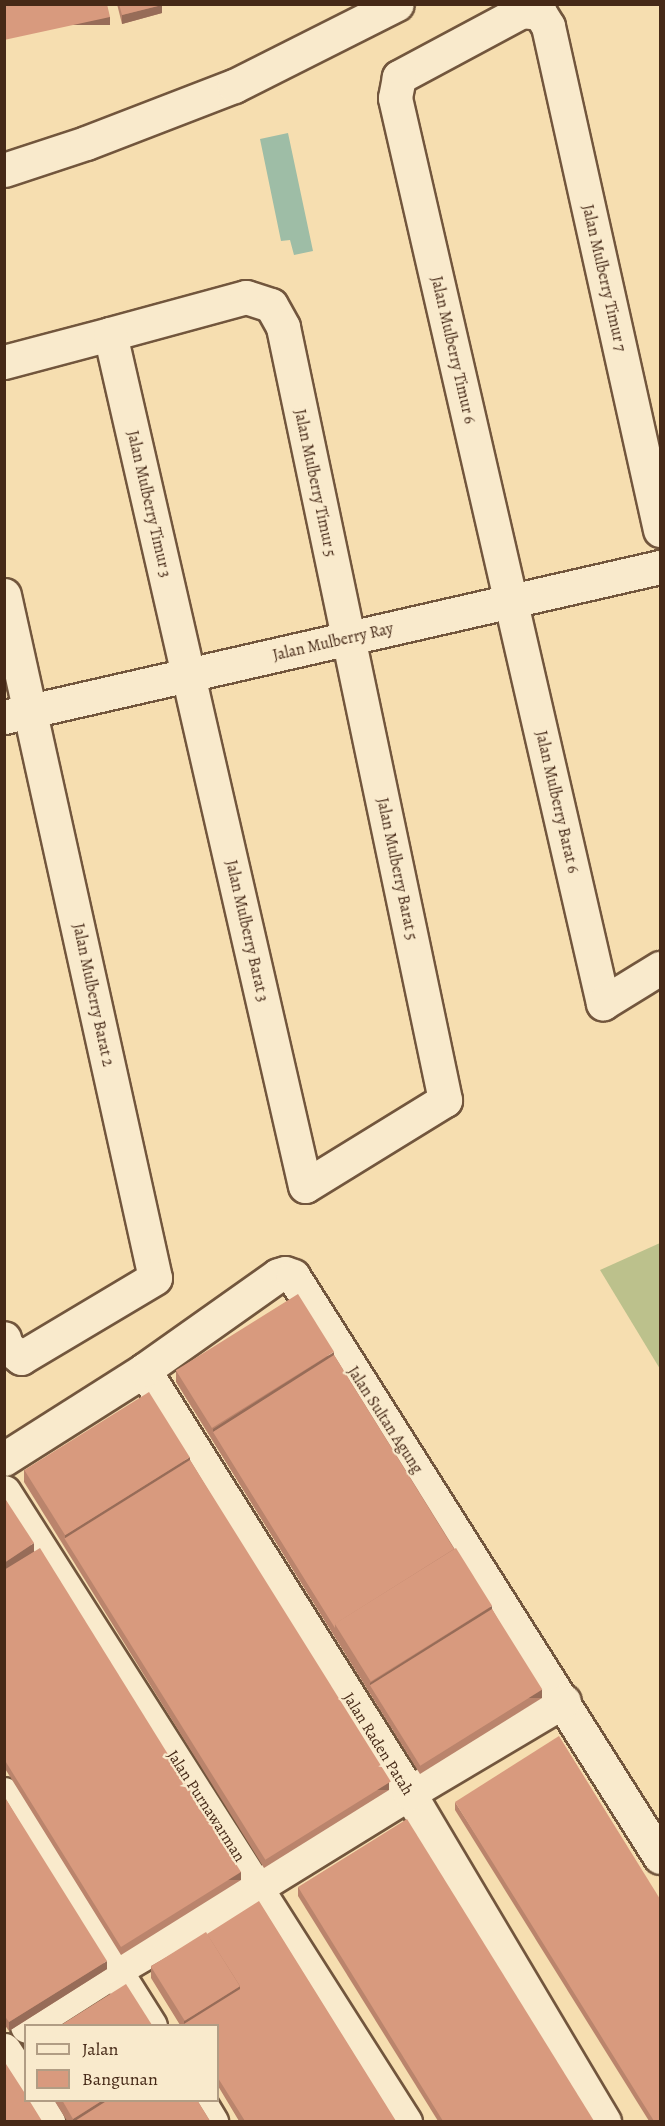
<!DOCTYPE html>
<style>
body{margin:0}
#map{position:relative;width:665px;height:2126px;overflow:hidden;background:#f6deb0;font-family:Alegreya,serif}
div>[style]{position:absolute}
.green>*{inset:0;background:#bcc18c}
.water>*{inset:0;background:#9ebda6}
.roads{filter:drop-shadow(2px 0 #72563d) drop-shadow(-2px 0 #72563d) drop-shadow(0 2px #72563d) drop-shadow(0 -2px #72563d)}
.minor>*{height:33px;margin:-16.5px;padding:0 16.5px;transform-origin:16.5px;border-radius:16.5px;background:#f9eacc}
.wall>*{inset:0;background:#ba846c}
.shaded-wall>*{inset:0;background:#976c58;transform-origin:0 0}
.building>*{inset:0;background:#d89a7e;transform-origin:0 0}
span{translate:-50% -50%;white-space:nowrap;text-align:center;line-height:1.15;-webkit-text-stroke:4.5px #f9eacc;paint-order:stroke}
.street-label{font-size:16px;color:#462917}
.frame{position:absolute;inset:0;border:6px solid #462917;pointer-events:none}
.legend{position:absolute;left:24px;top:2024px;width:195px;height:78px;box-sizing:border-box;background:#f9eacc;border:2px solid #b19d84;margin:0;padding:8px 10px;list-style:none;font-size:18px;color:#462917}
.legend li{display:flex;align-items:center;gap:12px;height:30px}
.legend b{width:30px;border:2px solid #b19d84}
</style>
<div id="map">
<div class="green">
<i style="clip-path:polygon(660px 1243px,660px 1369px,600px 1270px)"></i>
</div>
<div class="water">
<i style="clip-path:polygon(288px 133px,313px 251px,294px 255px,290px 240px,281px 241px,260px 139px)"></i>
</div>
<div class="roads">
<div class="minor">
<i style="left:4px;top:170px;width:86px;rotate:-18.2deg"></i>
<i style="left:86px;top:143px;width:159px;rotate:-21.1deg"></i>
<i style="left:234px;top:86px;width:182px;rotate:-26.7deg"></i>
<i style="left:4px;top:362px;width:110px;rotate:-14.8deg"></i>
<i style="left:110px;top:334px;width:141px;rotate:-15.2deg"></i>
<i style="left:246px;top:297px;width:26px;rotate:18deg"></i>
<i style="left:271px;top:305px;width:25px;rotate:61deg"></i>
<i style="left:283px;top:327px;width:790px;rotate:78.16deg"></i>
<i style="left:445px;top:1100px;width:164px;rotate:148.4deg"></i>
<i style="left:305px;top:1186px;width:874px;rotate:-102.89deg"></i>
<i style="left:660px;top:530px;width:516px;rotate:-102.53deg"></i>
<i style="left:548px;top:26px;width:15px;rotate:-122deg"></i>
<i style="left:540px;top:13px;width:18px;rotate:-174deg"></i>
<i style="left:522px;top:11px;width:140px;rotate:151.8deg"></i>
<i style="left:399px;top:77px;width:21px;rotate:101deg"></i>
<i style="left:395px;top:98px;width:929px;rotate:77.06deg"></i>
<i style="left:603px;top:1003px;width:67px;rotate:-31.6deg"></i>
<i style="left:4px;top:595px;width:699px;rotate:77.53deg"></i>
<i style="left:155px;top:1278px;width:156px;rotate:149.2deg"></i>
<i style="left:21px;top:1358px;width:19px;rotate:-141deg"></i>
<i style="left:6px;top:1346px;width:8px;rotate:-104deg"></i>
<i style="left:4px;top:717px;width:673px;rotate:-12.88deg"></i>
<i style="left:144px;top:1370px;width:499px;rotate:57.9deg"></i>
<i style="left:409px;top:1793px;width:382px;rotate:59.3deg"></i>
<i style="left:4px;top:1459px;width:166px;rotate:-32.4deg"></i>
<i style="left:144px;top:1370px;width:164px;rotate:-35.3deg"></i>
<i style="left:278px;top:1275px;width:7px;rotate:-16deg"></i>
<i style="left:285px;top:1273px;width:9px;rotate:21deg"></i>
<i style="left:293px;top:1276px;width:687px;rotate:57.72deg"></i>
<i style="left:4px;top:1492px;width:747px;rotate:57.52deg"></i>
<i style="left:4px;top:1794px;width:274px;rotate:57.8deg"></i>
<i style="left:27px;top:2026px;width:104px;rotate:-32.5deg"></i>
<i style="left:115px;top:1970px;width:164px;rotate:-30.3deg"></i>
<i style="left:257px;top:1887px;width:179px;rotate:-31.7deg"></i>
<i style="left:409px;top:1793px;width:180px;rotate:-30.7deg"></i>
<i style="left:4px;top:2050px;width:40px;rotate:57.1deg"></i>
<i style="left:35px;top:2100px;width:26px;rotate:59deg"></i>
<i style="left:198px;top:2100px;width:26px;rotate:59deg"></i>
</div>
</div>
<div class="wall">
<i style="clip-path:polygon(117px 4px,162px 4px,162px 13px,122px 24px)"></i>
<i style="clip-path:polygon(334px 1355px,492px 1609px,542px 1698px,420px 1774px,176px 1382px,176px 1370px)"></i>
<i style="clip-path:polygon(190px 1460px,389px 1790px,264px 1868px,24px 1482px,24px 1470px)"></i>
<i style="clip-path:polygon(4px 1497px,34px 1551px,241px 1880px,121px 1955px,4px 1767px)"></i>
<i style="clip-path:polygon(4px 1796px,107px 1969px,9px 2031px,4px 2024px)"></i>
<i style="clip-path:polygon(455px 1802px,660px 2121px,649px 2121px,455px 1810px)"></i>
<i style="clip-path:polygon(298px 1887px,594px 2121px,438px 2121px,298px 1896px)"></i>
<i style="clip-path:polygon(207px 1934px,396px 2121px,239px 2121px,218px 2086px,218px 2025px,180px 2025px,151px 1978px,151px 1966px)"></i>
<i style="clip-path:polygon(54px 2100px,197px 2100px,210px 2121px,67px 2121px)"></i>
</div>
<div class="shaded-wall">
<i style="clip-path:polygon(162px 5px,162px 13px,122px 24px,122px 15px)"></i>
<i style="left:110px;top:17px;width:8px;height:108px;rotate:90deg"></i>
<i style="clip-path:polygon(334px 1352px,334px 1364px,213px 1432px,213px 1429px)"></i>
<i style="clip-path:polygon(190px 1457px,190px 1469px,65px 1539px,65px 1535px)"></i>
<i style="clip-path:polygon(34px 1543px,34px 1552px,4px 1571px,4px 1563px)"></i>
<i style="clip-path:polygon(492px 1606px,492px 1618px,370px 1686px,370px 1683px)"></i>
<i style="left:542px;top:1690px;width:8px;height:144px;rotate:90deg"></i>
<i style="left:389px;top:1782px;width:8px;height:147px;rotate:90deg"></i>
<i style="left:241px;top:1872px;width:8px;height:142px;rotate:90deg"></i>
<i style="clip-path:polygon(107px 1961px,107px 1969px,9px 2031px,9px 2022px)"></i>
<i style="clip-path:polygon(240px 1986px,240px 1998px,184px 2024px,184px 2021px)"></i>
<i style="clip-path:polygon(103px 2100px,122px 2100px,88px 2121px,73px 2121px,73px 2119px)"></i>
</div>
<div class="building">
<i style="clip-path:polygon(4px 4px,107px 4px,110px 17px,4px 40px)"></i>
<i style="clip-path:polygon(119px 4px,162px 4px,162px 5px,122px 15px)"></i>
<i style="left:298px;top:1294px;width:68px;height:144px;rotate:58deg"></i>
<i style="clip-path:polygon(334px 1355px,454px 1549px,335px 1624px,335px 1628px,213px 1432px)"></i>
<i style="left:149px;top:1392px;width:77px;height:147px;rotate:58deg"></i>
<i style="left:190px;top:1460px;width:379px;height:148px;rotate:58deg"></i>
<i style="clip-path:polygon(4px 1497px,34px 1543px,4px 1563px)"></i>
<i style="clip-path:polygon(40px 1548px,241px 1872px,121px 1947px,4px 1759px,4px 1570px)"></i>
<i style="left:456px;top:1548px;width:68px;height:143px;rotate:58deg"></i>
<i style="left:492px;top:1609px;width:95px;height:144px;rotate:58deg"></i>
<i style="clip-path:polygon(559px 1736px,660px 1899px,660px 2121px,654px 2121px,455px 1802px)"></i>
<i style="clip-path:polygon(4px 1796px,107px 1961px,9px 2022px,4px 2015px)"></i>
<i style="clip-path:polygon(407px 1819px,594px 2121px,443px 2121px,298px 1887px)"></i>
<i style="clip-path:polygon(259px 1901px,396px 2121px,245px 2121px,218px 2078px,218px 2025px,185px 2025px,184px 2024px,240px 1989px,240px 1986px,207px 1934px)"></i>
<i style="left:206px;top:1932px;width:64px;height:65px;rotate:58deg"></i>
<i style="clip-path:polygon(126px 1984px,152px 2025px,61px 2025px)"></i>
<i style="clip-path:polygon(6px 2064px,26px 2095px,26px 2100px,29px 2100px,42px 2121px,4px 2121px,4px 2065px)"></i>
<i style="clip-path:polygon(62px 2100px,103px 2100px,73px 2119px)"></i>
<i style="clip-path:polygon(108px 2100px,197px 2100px,210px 2121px,75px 2121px)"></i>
</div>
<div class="street-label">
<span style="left:604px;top:278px;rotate:77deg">Jalan Mulberry Timur 7</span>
<span style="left:453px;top:350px;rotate:77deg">Jalan Mulberry Timur 6</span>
<span style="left:315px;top:483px;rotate:78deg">Jalan Mulberry Timur 5</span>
<span style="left:149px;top:504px;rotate:77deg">Jalan Mulberry Timur 3</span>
<span style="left:333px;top:642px;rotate:-13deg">Jalan Mulberry Ray</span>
<span style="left:557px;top:802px;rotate:77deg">Jalan Mulberry Barat 6</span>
<span style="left:397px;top:869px;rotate:78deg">Jalan Mulberry Barat 5</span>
<span style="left:247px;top:931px;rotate:77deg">Jalan Mulberry Barat 3</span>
<span style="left:93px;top:995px;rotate:78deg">Jalan Mulberry Barat 2</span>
<span style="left:385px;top:1420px;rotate:57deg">Jalan Sultan Agung</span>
<span style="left:378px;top:1744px;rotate:58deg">Jalan Raden Patah</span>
<span style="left:206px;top:1806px;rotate:57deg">Jalan Purnawarman</span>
</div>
<div class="frame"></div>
<ul class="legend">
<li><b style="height:8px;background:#f9eacc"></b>Jalan</li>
<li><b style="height:16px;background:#d89a7e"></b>Bangunan</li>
</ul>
</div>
